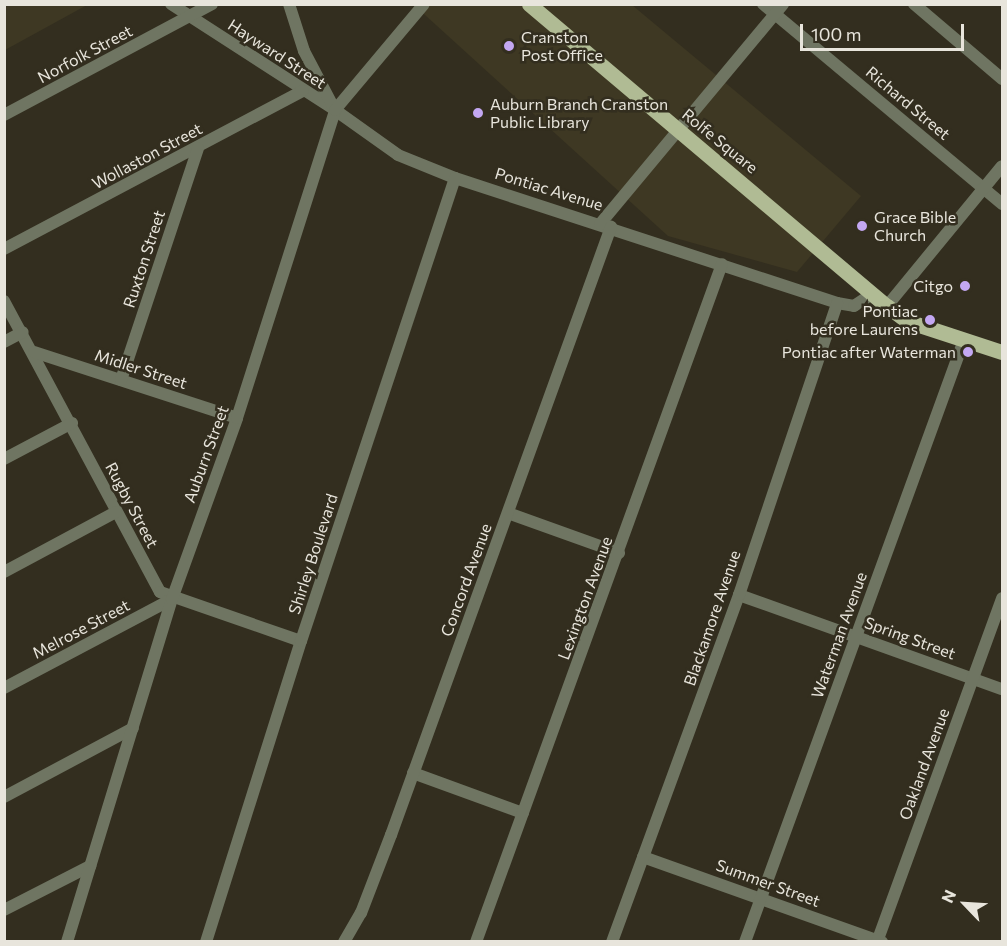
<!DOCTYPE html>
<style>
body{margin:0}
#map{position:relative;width:1007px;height:946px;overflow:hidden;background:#332e1f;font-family:Commissioner,sans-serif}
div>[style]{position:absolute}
.built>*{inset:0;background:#3e3823}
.minor>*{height:12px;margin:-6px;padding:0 6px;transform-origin:6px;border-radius:6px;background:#6f7562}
.major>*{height:15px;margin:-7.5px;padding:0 7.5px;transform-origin:7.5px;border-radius:7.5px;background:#b0bb94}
.dots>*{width:16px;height:16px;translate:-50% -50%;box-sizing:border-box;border:3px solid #332e1f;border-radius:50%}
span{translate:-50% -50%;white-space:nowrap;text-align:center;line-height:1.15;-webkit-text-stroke:5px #332e1f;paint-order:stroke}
.poi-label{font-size:16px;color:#e8e5dc}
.left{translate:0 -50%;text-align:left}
.right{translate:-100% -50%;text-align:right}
.street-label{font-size:16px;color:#e8e5dc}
.frame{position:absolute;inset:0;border:6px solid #e8e5dc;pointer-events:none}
.north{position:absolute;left:935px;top:874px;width:60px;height:60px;-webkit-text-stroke:4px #332e1f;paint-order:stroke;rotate:295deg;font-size:16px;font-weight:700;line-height:24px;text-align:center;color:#e8e5dc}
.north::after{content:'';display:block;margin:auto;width:21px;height:27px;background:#e8e5dc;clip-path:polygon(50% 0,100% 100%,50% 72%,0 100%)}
.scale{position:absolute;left:800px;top:24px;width:164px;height:27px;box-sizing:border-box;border:3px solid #e8e5dc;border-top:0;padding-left:8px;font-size:18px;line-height:21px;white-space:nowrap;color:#e8e5dc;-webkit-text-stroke:4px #332e1f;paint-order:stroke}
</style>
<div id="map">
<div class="built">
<i style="clip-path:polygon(5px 4px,87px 4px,87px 5px,5px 50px)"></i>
<i style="clip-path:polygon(414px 5px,632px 5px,861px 196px,797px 272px,668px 236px)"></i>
</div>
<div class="minor">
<i style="left:171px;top:4px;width:194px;rotate:32.8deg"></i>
<i style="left:289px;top:4px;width:49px;rotate:72.3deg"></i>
<i style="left:304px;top:51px;width:67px;rotate:62.3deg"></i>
<i style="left:335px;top:110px;width:77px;rotate:35.5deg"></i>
<i style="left:398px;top:155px;width:61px;rotate:22deg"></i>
<i style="left:455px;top:178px;width:402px;rotate:18.1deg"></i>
<i style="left:837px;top:303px;width:17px;rotate:10deg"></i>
<i style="left:854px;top:306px;width:22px;rotate:-34deg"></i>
<i style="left:763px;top:4px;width:312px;rotate:39.9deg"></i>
<i style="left:914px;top:4px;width:116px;rotate:40.4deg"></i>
<i style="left:4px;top:115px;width:236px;rotate:-28.1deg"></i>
<i style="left:600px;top:224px;width:286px;rotate:-50.2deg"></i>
<i style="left:4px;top:249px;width:338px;rotate:-27.9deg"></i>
<i style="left:4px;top:301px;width:330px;rotate:61.8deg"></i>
<i style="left:160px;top:592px;width:149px;rotate:19.2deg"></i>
<i style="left:887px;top:306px;width:181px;rotate:-50.6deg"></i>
<i style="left:4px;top:342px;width:21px;rotate:-28deg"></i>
<i style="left:34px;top:352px;width:213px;rotate:18deg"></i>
<i style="left:121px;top:380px;width:244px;rotate:-71.6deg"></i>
<i style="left:4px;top:459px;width:77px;rotate:-27.9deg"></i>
<i style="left:508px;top:513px;width:118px;rotate:19.8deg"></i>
<i style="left:4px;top:572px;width:127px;rotate:-28.2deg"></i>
<i style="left:739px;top:595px;width:279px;rotate:19.7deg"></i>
<i style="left:4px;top:688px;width:190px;rotate:-27.9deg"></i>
<i style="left:413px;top:773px;width:117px;rotate:20deg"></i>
<i style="left:4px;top:797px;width:146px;rotate:-28.1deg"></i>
<i style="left:643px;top:857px;width:254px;rotate:19.6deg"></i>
<i style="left:4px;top:910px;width:97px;rotate:-27.1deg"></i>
<i style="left:67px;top:942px;width:359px;rotate:-73deg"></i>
<i style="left:172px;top:599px;width:192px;rotate:-70.2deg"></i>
<i style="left:237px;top:418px;width:323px;rotate:-72.3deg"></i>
<i style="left:335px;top:110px;width:138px;rotate:-50deg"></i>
<i style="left:206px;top:942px;width:316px;rotate:-72.5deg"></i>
<i style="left:301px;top:641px;width:488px;rotate:-71.6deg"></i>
<i style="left:344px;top:942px;width:34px;rotate:-60deg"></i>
<i style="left:361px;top:913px;width:84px;rotate:-69deg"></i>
<i style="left:391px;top:835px;width:647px;rotate:-70.11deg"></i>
<i style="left:476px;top:942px;width:721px;rotate:-70.06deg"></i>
<i style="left:612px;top:942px;width:370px;rotate:-69.9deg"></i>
<i style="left:739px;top:595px;width:308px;rotate:-71.4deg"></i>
<i style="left:745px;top:942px;width:641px;rotate:-70.01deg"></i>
<i style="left:877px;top:942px;width:366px;rotate:-70deg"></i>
</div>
<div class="major">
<i style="left:529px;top:4px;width:468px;rotate:40.2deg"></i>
<i style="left:887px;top:306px;width:25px;rotate:37deg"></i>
<i style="left:907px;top:321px;width:100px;rotate:18.1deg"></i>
</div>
<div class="dots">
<i style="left:509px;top:46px;background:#c3a7f2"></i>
<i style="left:478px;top:113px;background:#c3a7f2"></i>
<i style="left:862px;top:226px;background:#c3a7f2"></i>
<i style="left:965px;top:286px;background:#c3a7f2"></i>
<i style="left:930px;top:320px;background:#c3a7f2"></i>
<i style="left:968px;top:352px;background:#c3a7f2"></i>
</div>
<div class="poi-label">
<span class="left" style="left:521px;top:46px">Cranston<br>Post Office</span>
<span class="left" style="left:490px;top:113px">Auburn Branch Cranston<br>Public Library</span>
<span class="left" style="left:874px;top:226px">Grace Bible<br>Church</span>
<span class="right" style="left:953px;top:286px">Citgo</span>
<span class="right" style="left:918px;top:320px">Pontiac<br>before Laurens</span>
<span class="right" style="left:956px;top:352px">Pontiac after Waterman</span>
</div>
<div class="street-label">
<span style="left:85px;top:54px;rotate:-28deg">Norfolk Street</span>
<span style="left:277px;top:54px;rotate:33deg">Hayward Street</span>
<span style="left:908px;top:103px;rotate:40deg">Richard Street</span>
<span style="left:720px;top:141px;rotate:39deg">Rolfe Square</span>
<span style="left:147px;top:156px;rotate:-28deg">Wollaston Street</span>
<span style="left:549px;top:189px;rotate:17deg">Pontiac Avenue</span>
<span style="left:144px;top:259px;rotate:-72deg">Ruxton Street</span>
<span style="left:141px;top:369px;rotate:18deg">Midler Street</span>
<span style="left:206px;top:454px;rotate:-70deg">Auburn Street</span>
<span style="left:132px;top:505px;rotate:62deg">Rugby Street</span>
<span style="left:313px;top:554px;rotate:-72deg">Shirley Boulevard</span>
<span style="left:466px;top:580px;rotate:-70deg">Concord Avenue</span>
<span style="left:585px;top:598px;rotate:-70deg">Lexington Avenue</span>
<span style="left:712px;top:618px;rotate:-71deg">Blackamore Avenue</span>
<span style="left:81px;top:629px;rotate:-28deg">Melrose Street</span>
<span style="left:839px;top:635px;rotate:-70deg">Waterman Avenue</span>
<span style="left:910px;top:638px;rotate:20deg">Spring Street</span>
<span style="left:924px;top:764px;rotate:-70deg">Oakland Avenue</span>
<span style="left:768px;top:883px;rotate:20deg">Summer Street</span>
</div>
<div class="frame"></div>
<div class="north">N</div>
<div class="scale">100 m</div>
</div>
